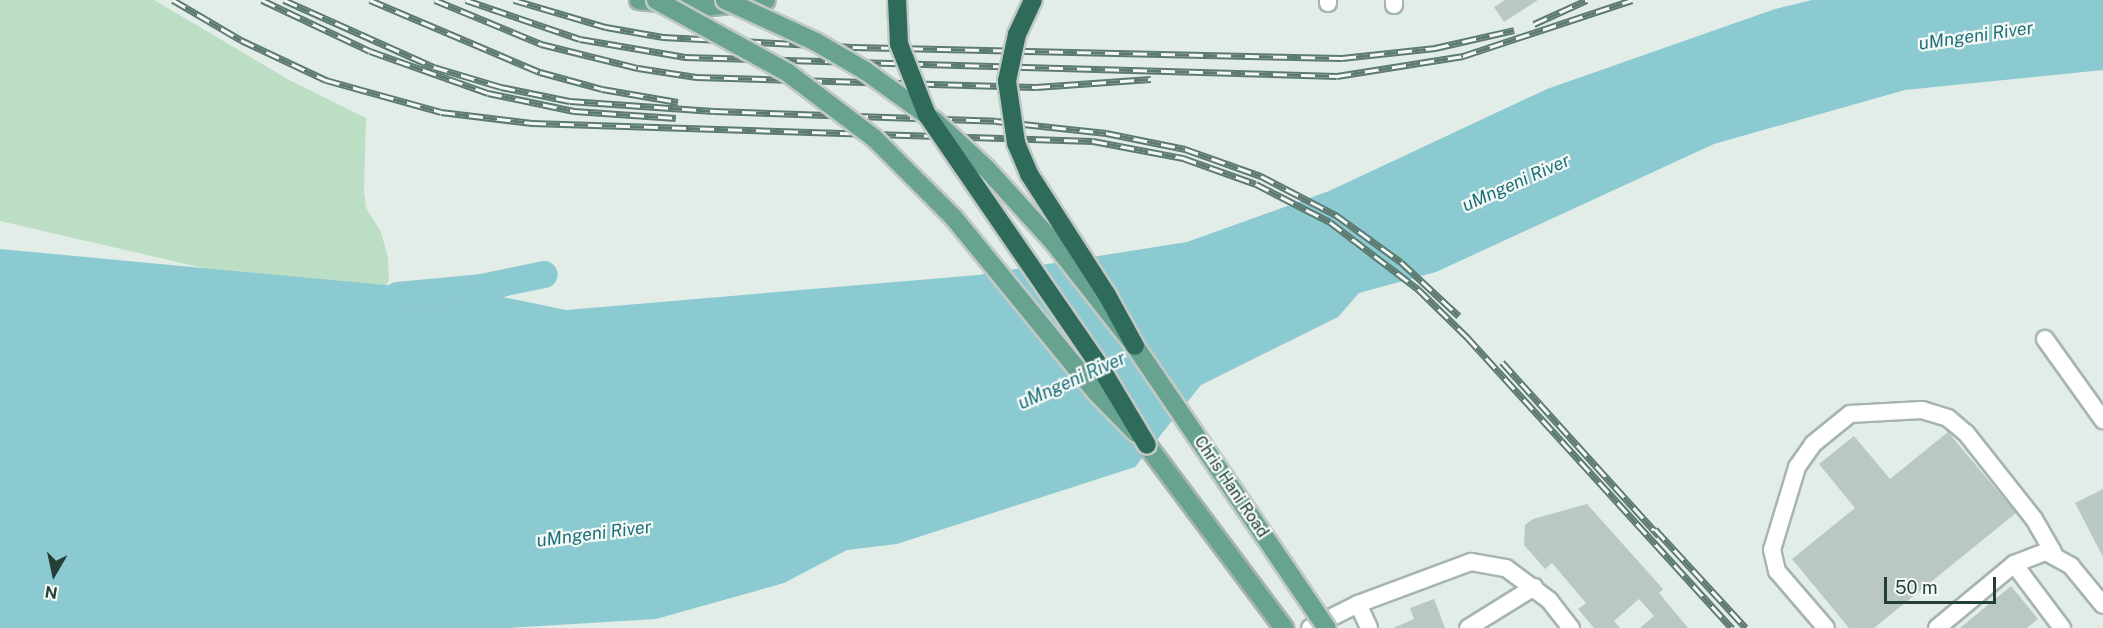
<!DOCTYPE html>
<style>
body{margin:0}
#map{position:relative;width:2103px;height:628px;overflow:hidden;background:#e3ede8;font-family:"Public Sans",sans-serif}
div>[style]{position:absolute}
.green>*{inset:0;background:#bcdec4}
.water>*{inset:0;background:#8ccad2}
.river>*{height:27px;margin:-13.5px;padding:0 13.5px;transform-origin:13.5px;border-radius:13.5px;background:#8ccad2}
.building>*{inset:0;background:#b9c8c1}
.roads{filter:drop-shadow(2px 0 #a6b5af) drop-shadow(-2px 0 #a6b5af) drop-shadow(0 2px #a6b5af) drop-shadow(0 -2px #a6b5af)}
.minor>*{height:16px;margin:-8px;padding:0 8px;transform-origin:8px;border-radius:8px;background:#fff}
.major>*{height:18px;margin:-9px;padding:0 9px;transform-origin:9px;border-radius:9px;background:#68a290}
.rail>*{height:7px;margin-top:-3.5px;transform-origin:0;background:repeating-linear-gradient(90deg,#f4f9f6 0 14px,#5d7a71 0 28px);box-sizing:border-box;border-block:2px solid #5d7a71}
.bridges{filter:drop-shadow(2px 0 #c1c9c7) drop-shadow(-2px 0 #c1c9c7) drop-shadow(0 2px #c1c9c7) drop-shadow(0 -2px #c1c9c7)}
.major-bridge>*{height:18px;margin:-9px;padding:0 9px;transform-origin:9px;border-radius:9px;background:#68a290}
.highway-bridge>*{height:18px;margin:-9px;padding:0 9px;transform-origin:9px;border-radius:9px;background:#2f6b5b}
span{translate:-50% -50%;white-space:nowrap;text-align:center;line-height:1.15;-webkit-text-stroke:4.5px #f4f9f6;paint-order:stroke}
.street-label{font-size:16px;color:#233f36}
.water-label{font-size:18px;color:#1d707b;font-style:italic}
.north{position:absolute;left:24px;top:544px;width:60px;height:60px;-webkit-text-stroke:4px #f4f9f6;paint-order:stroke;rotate:189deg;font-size:16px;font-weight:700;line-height:24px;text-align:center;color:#233f36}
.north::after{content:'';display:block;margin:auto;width:21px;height:27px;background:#233f36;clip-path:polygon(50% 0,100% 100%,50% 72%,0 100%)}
.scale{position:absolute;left:1884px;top:577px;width:112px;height:27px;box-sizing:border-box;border:3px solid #233f36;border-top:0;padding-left:8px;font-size:18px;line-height:21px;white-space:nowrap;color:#233f36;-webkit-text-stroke:4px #f4f9f6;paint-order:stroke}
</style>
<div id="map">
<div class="green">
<i style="clip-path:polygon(0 0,154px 0,291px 81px,366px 118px,364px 191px,366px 208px,381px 232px,388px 258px,389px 280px,384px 290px,298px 290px,0 221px)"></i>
</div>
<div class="water">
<i style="clip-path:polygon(1812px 0,2103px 0,2103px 70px,1905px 90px,1714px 144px,1436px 272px,1359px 293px,1338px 317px,1201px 385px,1135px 467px,897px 544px,847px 550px,784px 583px,656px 619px,508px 628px,0 628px,0 249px,493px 295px,566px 310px,978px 275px,1187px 242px,1329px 191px,1547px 89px,1775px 9px)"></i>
</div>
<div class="river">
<i style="left:397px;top:295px;width:84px;rotate:-5.4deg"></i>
<i style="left:481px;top:287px;width:64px;rotate:-11.7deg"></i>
</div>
<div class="building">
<i style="clip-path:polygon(1505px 0,1538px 0,1504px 22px,1494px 7px)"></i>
<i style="clip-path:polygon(1948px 432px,2016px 513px,1874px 628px,1849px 628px,1792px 559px,1855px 508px,1819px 464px,1854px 436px,1890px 479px)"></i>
<i style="clip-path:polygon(2103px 489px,2103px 557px,2075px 503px)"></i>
<i style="clip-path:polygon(1587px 504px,1663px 589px,1659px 593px,1688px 628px,1640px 628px,1654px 616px,1639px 599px,1614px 621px,1620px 628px,1594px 628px,1578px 609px,1586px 603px,1552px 563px,1545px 569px,1524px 545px,1525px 525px,1533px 519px)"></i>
<i style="clip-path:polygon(2011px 586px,2038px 619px,2027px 628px,1960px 628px)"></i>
<i style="clip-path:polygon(1434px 599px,1445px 628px,1393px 628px,1414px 619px,1410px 608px)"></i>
</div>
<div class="roads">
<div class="minor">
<i style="left:1328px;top:0;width:3px;rotate:90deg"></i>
<i style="left:1394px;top:0;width:5px;rotate:90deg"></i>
<i style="left:2045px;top:339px;width:100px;rotate:54.4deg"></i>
<i style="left:2014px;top:564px;width:80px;rotate:53.1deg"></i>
<i style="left:1358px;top:604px;width:26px;rotate:65deg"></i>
<i style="left:1310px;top:628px;width:54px;rotate:-26.6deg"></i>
<i style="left:1358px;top:604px;width:121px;rotate:-20.4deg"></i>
<i style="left:1471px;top:562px;width:36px;rotate:10deg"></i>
<i style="left:1506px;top:568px;width:54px;rotate:36.7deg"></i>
<i style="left:1549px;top:600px;width:36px;rotate:52deg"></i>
<i style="left:1468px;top:628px;width:78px;rotate:-31.8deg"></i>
<i style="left:1826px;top:628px;width:75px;rotate:-130.7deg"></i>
<i style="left:1777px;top:571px;width:22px;rotate:-103deg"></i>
<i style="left:1772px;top:550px;width:87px;rotate:-73.2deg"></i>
<i style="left:1797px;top:467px;width:28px;rotate:-55deg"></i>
<i style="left:1813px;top:444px;width:48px;rotate:-39deg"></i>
<i style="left:1850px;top:414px;width:72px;rotate:-3.2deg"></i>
<i style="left:1922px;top:410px;width:27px;rotate:17deg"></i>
<i style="left:1948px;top:418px;width:23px;rotate:40deg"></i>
<i style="left:1966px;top:433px;width:110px;rotate:51.7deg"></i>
<i style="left:2034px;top:519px;width:39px;rotate:60deg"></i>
<i style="left:1937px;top:628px;width:100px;rotate:-39.7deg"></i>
<i style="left:2014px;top:564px;width:34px;rotate:-21deg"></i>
<i style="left:2046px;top:552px;width:29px;rotate:29deg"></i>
<i style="left:2071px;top:566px;width:50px;rotate:50.6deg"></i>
</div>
<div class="major">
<i style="left:639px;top:0;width:64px;rotate:6.2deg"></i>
<i style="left:703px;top:7px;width:63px;rotate:-6.3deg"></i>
<i style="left:1147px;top:445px;width:229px;rotate:53.2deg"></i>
</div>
</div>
<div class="rail">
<i style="left:173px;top:0;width:79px;rotate:30.5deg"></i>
<i style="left:241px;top:40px;width:94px;rotate:25.2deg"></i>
<i style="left:326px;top:80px;width:119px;rotate:15.5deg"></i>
<i style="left:441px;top:112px;width:92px;rotate:6.9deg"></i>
<i style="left:532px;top:123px;width:561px;rotate:1.84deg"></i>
<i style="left:1093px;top:141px;width:92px;rotate:10.7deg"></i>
<i style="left:1183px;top:158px;width:77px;rotate:19.6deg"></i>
<i style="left:1256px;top:184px;width:83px;rotate:27.2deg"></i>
<i style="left:1330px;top:222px;width:111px;rotate:37.3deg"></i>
<i style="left:1418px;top:289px;width:69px;rotate:44.4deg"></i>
<i style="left:1467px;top:337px;width:394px;rotate:47.7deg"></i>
<i style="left:262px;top:0;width:119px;rotate:25.3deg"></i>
<i style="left:370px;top:51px;width:125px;rotate:19.6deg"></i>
<i style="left:488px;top:93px;width:88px;rotate:11.8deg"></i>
<i style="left:574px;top:111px;width:102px;rotate:3.9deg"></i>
<i style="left:284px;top:0;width:164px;rotate:24.1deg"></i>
<i style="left:434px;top:67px;width:70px;rotate:16.6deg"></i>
<i style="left:501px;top:87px;width:70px;rotate:11.5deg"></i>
<i style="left:570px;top:101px;width:144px;rotate:4deg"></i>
<i style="left:714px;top:111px;width:282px;rotate:2deg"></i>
<i style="left:996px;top:121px;width:111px;rotate:6.2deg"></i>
<i style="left:1106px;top:133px;width:81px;rotate:11.4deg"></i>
<i style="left:1185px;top:149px;width:81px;rotate:19.6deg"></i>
<i style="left:1261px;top:176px;width:85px;rotate:27.5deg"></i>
<i style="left:1336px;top:215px;width:80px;rotate:35.9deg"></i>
<i style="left:1401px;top:262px;width:79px;rotate:43deg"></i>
<i style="left:370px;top:0;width:185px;rotate:23deg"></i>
<i style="left:540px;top:72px;width:64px;rotate:15.3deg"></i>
<i style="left:602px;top:89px;width:77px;rotate:9.7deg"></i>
<i style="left:435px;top:0;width:115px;rotate:22.5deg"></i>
<i style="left:541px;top:44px;width:100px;rotate:13.9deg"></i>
<i style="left:638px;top:68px;width:59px;rotate:8.8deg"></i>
<i style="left:696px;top:77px;width:340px;rotate:1.7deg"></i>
<i style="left:1036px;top:87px;width:115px;rotate:-4deg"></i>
<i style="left:466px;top:0;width:120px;rotate:18.9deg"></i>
<i style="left:580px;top:39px;width:107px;rotate:9.7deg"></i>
<i style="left:685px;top:57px;width:652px;rotate:1.67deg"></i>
<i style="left:1337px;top:76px;width:128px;rotate:-9deg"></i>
<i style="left:1463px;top:56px;width:178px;rotate:-18.3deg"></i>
<i style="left:514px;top:0;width:96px;rotate:16.4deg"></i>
<i style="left:606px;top:27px;width:58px;rotate:10deg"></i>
<i style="left:663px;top:37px;width:190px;rotate:3deg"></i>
<i style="left:853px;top:47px;width:489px;rotate:1.3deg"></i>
<i style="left:1342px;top:58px;width:94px;rotate:-6.1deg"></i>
<i style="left:1435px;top:48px;width:81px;rotate:-12.8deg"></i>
<i style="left:1534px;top:24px;width:58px;rotate:-24.4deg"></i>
<i style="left:1502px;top:362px;width:234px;rotate:47.9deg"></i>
<i style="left:1655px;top:529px;width:134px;rotate:47.4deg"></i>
</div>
<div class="bridges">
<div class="major-bridge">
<i style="left:656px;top:0;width:151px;rotate:28.9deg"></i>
<i style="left:788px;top:73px;width:108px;rotate:37.1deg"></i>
<i style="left:874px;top:138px;width:113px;rotate:45deg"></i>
<i style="left:954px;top:218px;width:225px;rotate:50.8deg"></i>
<i style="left:1096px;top:392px;width:57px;rotate:45.7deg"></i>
<i style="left:725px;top:0;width:100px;rotate:24.8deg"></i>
<i style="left:816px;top:42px;width:56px;rotate:30.3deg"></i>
<i style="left:864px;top:70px;width:87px;rotate:35.7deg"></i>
<i style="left:935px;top:121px;width:69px;rotate:42.7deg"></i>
<i style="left:986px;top:168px;width:101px;rotate:47.8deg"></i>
<i style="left:1054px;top:243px;width:131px;rotate:51.8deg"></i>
<i style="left:1135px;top:346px;width:341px;rotate:55.8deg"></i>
</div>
<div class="highway-bridge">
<i style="left:897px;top:0;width:44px;rotate:87.4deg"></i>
<i style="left:899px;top:44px;width:76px;rotate:68.5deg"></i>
<i style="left:927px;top:115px;width:309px;rotate:55.5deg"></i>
<i style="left:1102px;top:370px;width:87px;rotate:59deg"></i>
<i style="left:1033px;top:0;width:38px;rotate:115deg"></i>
<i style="left:1017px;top:34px;width:48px;rotate:102deg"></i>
<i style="left:1007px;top:81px;width:63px;rotate:81.7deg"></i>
<i style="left:1016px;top:143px;width:34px;rotate:67deg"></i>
<i style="left:1029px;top:174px;width:144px;rotate:57.2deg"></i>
<i style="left:1107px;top:295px;width:58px;rotate:61.2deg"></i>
</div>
</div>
<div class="street-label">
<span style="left:1231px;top:487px;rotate:56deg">Chris Hani Road</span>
</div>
<div class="water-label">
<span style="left:1976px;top:36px;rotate:-8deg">uMngeni River</span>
<span style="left:1516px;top:183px;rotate:-24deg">uMngeni River</span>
<span style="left:1072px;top:381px;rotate:-24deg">uMngeni River</span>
<span style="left:594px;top:534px;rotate:-7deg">uMngeni River</span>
</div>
<div class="north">N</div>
<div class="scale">50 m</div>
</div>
